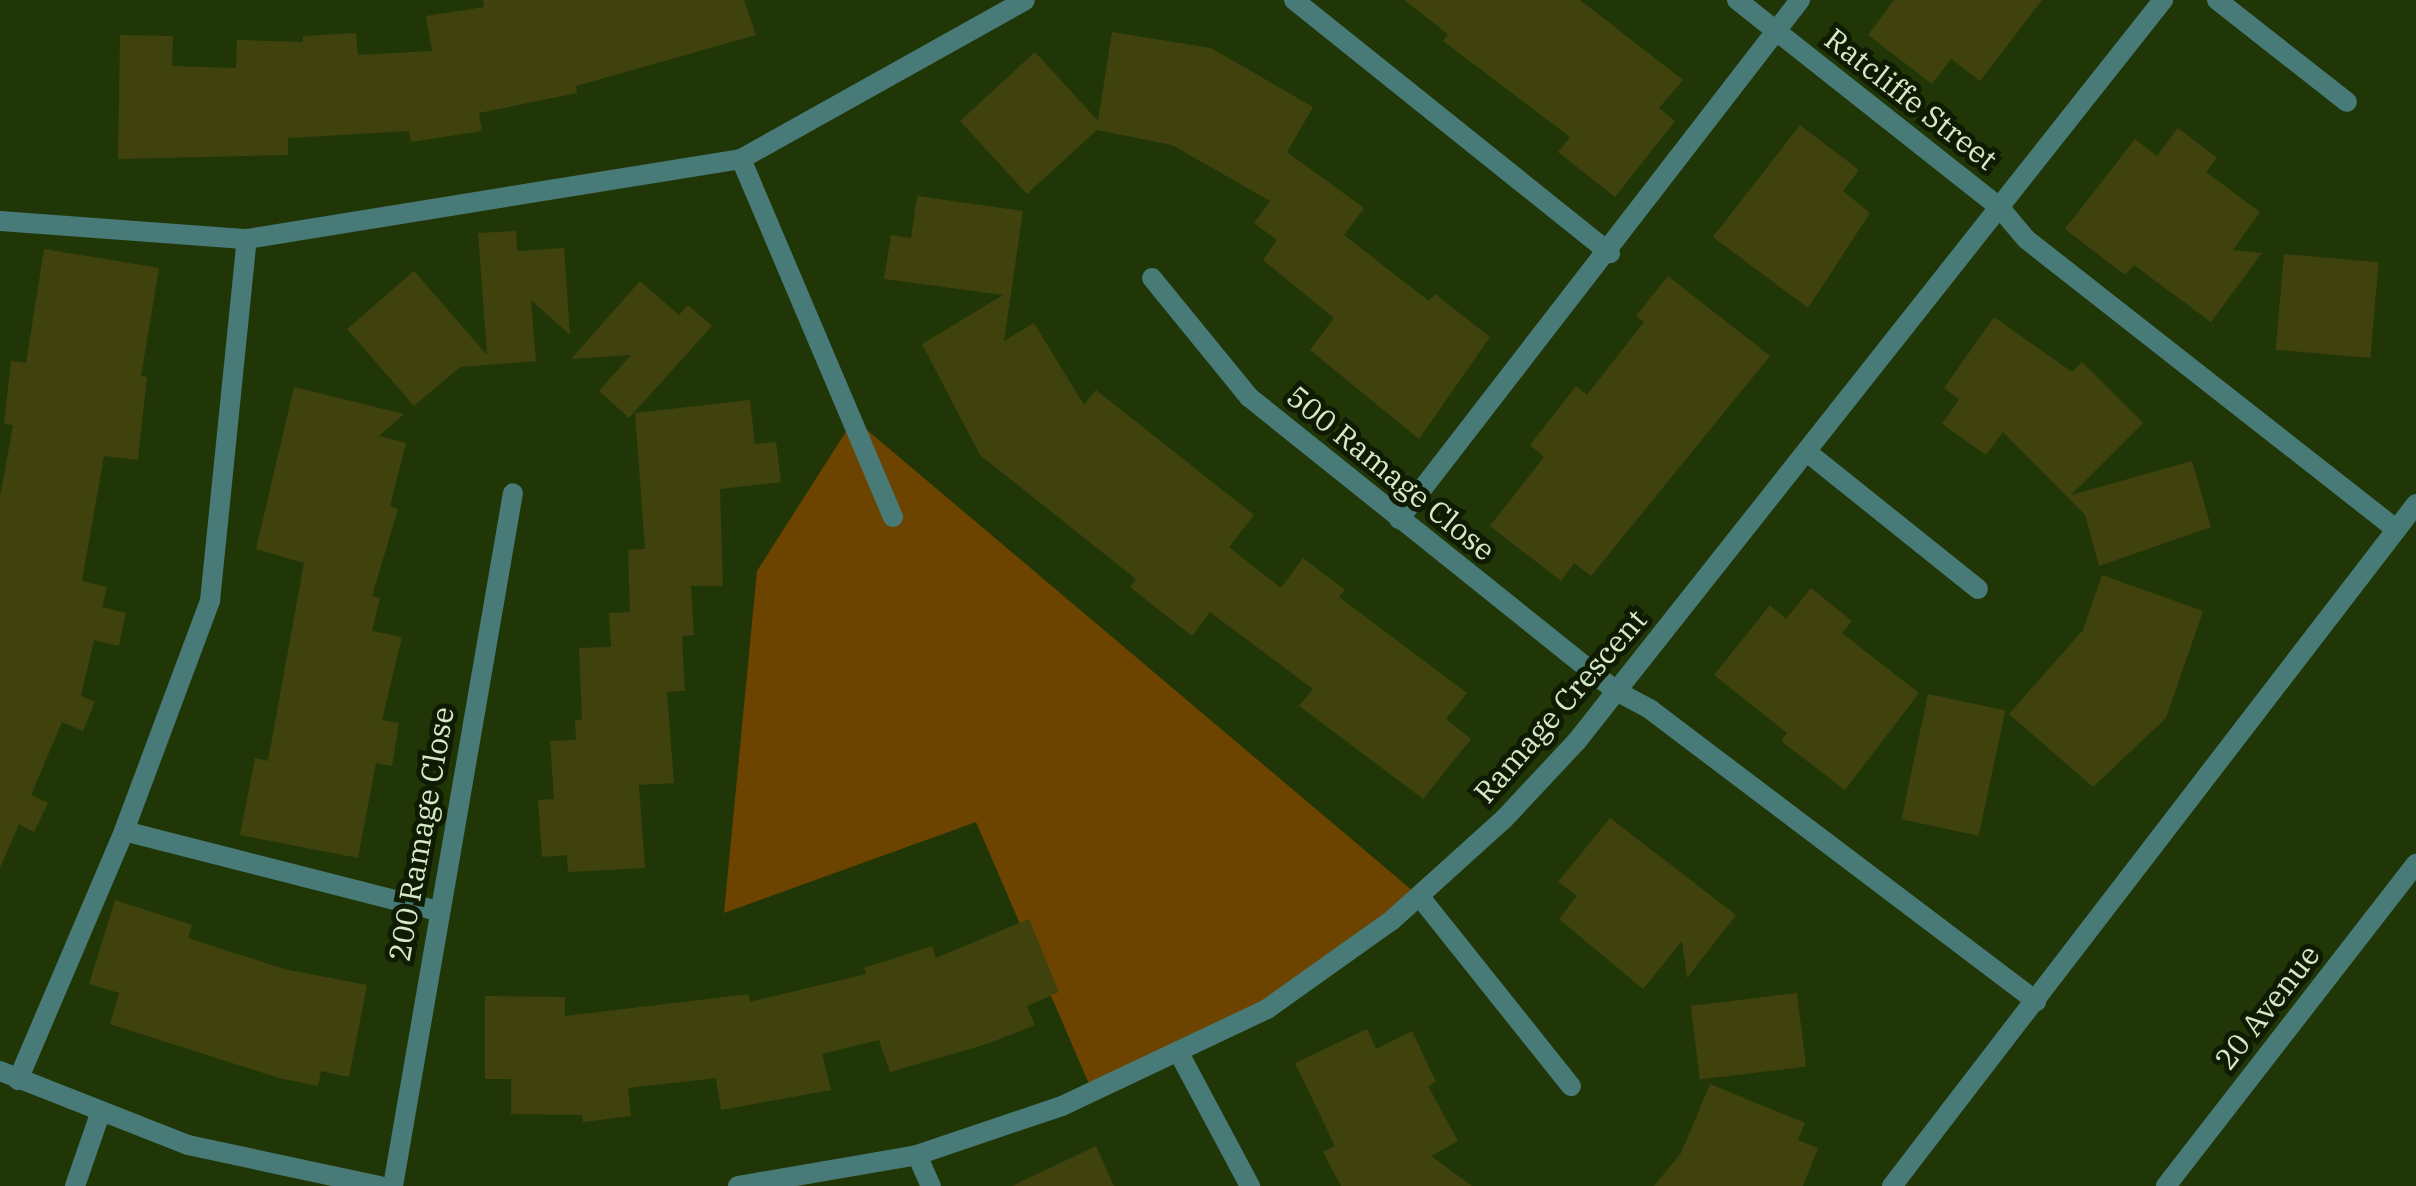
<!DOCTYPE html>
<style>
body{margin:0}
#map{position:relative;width:2416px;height:1186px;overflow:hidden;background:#203607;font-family:"IBM Plex Serif",serif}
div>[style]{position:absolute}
.green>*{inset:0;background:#6c4400}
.building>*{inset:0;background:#40420d;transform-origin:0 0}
.service>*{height:20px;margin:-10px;padding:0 10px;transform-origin:10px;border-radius:10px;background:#487a77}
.minor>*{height:20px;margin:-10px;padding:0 10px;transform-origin:10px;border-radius:10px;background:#487a77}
span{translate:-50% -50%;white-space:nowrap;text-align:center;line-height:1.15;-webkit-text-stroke:10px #0f1b03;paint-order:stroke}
.street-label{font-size:30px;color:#d7e9c9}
</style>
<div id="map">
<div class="green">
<i style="clip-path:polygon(854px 419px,1420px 897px,1313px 979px,1093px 1093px,976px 822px,724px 913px,757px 571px)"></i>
</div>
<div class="building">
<i style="clip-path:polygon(483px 0,744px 0,756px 35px,576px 86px,577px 93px,479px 113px,482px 131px,411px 142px,409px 131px,288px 138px,288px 155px,118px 159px,120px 35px,173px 36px,172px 66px,236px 68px,237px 40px,303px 42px,303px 36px,356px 33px,358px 55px,432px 51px,426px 16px,484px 7px)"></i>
<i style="clip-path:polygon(1404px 0,1580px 0,1683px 80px,1659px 108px,1675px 121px,1615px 197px,1558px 152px,1570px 137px,1443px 41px,1448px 34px)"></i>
<i style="clip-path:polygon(1894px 0,2042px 0,1980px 81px,1951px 59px,1932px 84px,1868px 35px)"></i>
<i style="clip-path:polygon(1112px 32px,1211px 48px,1313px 107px,1287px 152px,1364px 208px,1344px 235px,1429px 301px,1435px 294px,1490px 337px,1419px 439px,1310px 350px,1334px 318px,1263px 260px,1277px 240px,1254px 223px,1270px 201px,1172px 145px,1097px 130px,1027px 194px,960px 121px,1035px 52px,1098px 121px)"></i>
<i style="clip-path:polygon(1800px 125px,1859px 170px,1843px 191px,1870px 213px,1808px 308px,1713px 237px)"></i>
<i style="clip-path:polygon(2178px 128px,2217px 158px,2206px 172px,2260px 212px,2233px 250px,2262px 253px,2211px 322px,2134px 265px,2125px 275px,2065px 229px,2135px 139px,2157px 156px)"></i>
<i style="clip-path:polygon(917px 196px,1023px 211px,1004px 341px,1034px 323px,1084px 405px,1096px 390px,1254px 515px,1229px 547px,1281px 588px,1303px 558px,1345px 590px,1339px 597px,1467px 693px,1446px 719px,1471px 739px,1423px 799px,1299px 706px,1313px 689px,1210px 612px,1192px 636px,1130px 587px,1136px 579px,980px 455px,922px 344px,1003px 295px,884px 279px,891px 235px,911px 238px)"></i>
<i style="clip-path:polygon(516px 231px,517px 251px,564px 248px,570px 335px,531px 300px,536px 361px,460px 367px,414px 406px,347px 329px,414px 271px,487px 355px,478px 233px)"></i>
<i style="clip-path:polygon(44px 249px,159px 268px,141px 376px,147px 377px,138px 460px,104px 456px,82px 581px,107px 587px,102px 607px,126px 613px,119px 646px,94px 640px,81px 696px,95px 702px,83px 731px,62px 722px,31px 795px,48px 803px,34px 832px,19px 824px,0 868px,0 497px,13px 425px,4px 424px,11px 361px,26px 363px)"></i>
<i style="left:2284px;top:254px;width:95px;height:96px;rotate:5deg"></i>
<i style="clip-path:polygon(1668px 276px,1770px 356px,1591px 576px,1574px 563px,1561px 581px,1490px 526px,1544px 457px,1530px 445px,1576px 386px,1587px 395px,1644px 322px,1636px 316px)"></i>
<i style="clip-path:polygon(640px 281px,679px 315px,688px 305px,712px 326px,629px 418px,599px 391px,631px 355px,571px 359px)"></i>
<i style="clip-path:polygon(1994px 317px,2072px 372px,2082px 362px,2143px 423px,2071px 495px,2192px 461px,2211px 527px,2099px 566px,2085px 515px,2003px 432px,1986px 455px,1942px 424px,1959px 399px,1944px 388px)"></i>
<i style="clip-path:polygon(294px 387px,404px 414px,379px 436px,406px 443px,390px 506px,398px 509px,372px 596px,380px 598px,372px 631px,402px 637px,382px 720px,399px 723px,392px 766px,376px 763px,358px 858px,240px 835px,255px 758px,268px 761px,304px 563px,256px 549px)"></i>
<i style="clip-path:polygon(750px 400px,755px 444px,776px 442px,781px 482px,720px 489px,723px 586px,691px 586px,694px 635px,682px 636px,685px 691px,667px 692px,674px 783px,639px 785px,645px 868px,568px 872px,567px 855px,542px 857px,538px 800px,554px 799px,550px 741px,576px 740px,575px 720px,582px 720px,579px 648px,611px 647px,609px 613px,630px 612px,628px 550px,645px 549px,635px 413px)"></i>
<i style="clip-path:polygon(2102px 575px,2203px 611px,2166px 718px,2093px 787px,2009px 714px,2083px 630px)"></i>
<i style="clip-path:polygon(1811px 588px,1852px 621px,1842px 633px,1919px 693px,1845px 790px,1781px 741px,1787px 733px,1714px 675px,1770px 605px,1786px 619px)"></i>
<i style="left:1928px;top:694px;width:79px;height:128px;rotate:12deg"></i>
<i style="clip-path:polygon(1610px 818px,1736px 915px,1687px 978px,1682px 941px,1643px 989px,1559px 919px,1577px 896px,1558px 882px)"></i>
<i style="clip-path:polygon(115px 900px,192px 925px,188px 938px,284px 969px,367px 985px,349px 1077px,321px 1071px,318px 1086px,279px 1078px,110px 1024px,119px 993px,89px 984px)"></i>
<i style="clip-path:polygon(1029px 919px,1059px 992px,1027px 1006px,1035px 1025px,987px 1044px,890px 1072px,879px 1040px,822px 1054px,831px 1090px,721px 1110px,716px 1078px,628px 1088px,631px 1116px,583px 1122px,582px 1115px,511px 1114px,511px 1079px,485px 1079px,485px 996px,565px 997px,565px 1016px,749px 994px,750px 1002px,866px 974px,864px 968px,932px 946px,936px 958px)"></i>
<i style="left:1797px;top:993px;width:74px;height:107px;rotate:83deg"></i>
<i style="clip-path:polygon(1367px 1029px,1376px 1049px,1412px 1031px,1436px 1082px,1428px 1086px,1458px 1141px,1431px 1156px,1472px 1186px,1341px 1186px,1323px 1152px,1335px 1146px,1295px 1063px)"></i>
<i style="clip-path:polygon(1710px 1084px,1805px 1123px,1798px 1140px,1818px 1148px,1803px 1186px,1654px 1186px,1681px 1153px)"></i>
<i style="clip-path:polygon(1096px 1146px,1114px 1186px,1012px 1186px)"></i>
</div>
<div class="service">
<i style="left:1294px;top:0;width:405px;rotate:38.7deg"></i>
<i style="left:741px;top:159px;width:389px;rotate:67deg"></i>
<i style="left:2000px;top:208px;width:40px;rotate:50deg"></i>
<i style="left:2026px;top:239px;width:470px;rotate:38.1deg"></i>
<i style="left:0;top:221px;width:248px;rotate:4.2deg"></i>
<i style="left:247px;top:239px;width:500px;rotate:-9.2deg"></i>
<i style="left:741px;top:159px;width:325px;rotate:-29.2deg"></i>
<i style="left:1399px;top:519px;width:656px;rotate:-52.31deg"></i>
<i style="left:1616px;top:691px;width:40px;rotate:28deg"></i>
<i style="left:1651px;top:710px;width:483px;rotate:37.1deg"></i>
<i style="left:124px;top:831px;width:324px;rotate:14.3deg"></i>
<i style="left:1180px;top:1055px;width:149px;rotate:61.9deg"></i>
<i style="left:18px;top:1080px;width:271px;rotate:-66.9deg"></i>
<i style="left:124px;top:831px;width:246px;rotate:-69.5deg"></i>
<i style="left:210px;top:601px;width:364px;rotate:-84.2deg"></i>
<i style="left:75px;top:1186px;width:76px;rotate:-70.9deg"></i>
<i style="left:1892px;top:1186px;width:860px;rotate:-52.46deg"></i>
</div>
<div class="minor">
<i style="left:1737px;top:0;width:335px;rotate:38.3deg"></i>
<i style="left:2217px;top:0;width:165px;rotate:38.1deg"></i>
<i style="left:1152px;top:278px;width:154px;rotate:50.8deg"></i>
<i style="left:1249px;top:397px;width:470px;rotate:38.7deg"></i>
<i style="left:1807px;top:452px;width:219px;rotate:38.7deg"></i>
<i style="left:1420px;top:897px;width:242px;rotate:51.4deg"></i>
<i style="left:0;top:1071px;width:202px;rotate:21.5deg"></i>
<i style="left:188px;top:1145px;width:196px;rotate:12.1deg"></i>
<i style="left:917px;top:1155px;width:34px;rotate:66deg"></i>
<i style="left:393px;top:1186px;width:703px;rotate:-80.18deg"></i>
<i style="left:738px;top:1186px;width:182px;rotate:-9.8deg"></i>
<i style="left:917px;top:1155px;width:153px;rotate:-18.7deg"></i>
<i style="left:1062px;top:1106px;width:227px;rotate:-25.3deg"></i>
<i style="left:1267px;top:1009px;width:152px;rotate:-35.4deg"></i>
<i style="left:1391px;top:921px;width:152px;rotate:-42.1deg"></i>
<i style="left:1504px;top:819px;width:107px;rotate:-46.9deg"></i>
<i style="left:1577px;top:741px;width:945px;rotate:-51.66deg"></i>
<i style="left:2166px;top:1186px;width:408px;rotate:-52.2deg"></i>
</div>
<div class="street-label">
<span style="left:1911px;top:99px;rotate:38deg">Ratcliffe Street</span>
<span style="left:1391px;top:473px;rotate:39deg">500 Ramage Close</span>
<span style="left:1560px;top:706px;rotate:-49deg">Ramage Crescent</span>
<span style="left:421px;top:834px;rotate:-80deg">200 Ramage Close</span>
<span style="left:2267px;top:1007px;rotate:-52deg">20 Avenue</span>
</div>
</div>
